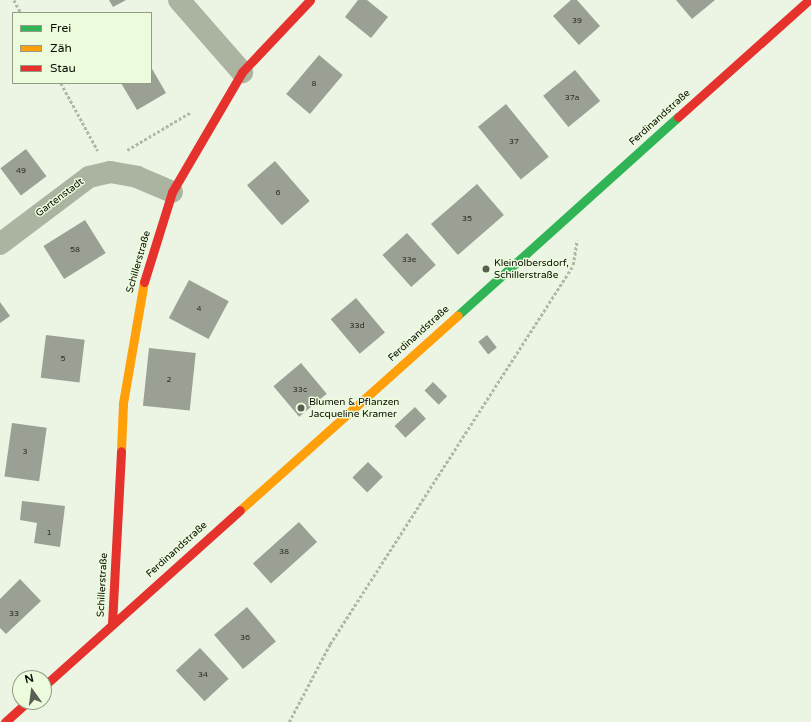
<!DOCTYPE html>
<meta charset="utf-8">
<style>
body{margin:0}
#map{position:relative;width:811px;height:722px;overflow:hidden;background:#ecf4e4;font-family:"Varela Round",sans-serif}
div>[style]{position:absolute}
.building>*{inset:0;background:#9aa094;transform-origin:0 0}
.path>*{height:2.5px;margin-top:-1.25px;transform-origin:0;background:repeating-linear-gradient(90deg,#b0b8a8 0 3px,transparent 0 5px)}
.street>*{height:22px;margin:-11px;padding:0 11px;transform-origin:11px;border-radius:11px;background:#abb3a1}
.fast>*{height:9px;margin:-4.5px;padding:0 4.5px;transform-origin:4.5px;border-radius:4.5px;background:#30b455}
.slow>*{height:9px;margin:-4.5px;padding:0 4.5px;transform-origin:4.5px;border-radius:4.5px;background:#ff9f0a}
.jam>*{height:9px;margin:-4.5px;padding:0 4.5px;transform-origin:4.5px;border-radius:4.5px;background:#e5322d}
.dots>*{width:11px;height:11px;translate:-50% -50%;box-sizing:border-box;border:2px solid #edfbdd;border-radius:50%}
span{translate:-50% -50%;white-space:nowrap;text-align:center;line-height:1.15;-webkit-text-stroke:3px #edfbdd;paint-order:stroke}
.number-label{font-size:8px;color:#2d3228}
.number-label span{-webkit-text-stroke-width:0}
.street-label{font-size:10px;color:#090d04}
.poi-label{font-size:10px;color:#090d04}
.left{translate:0 -50%;text-align:left}
.legend{position:absolute;left:12px;top:12px;width:140px;height:72px;box-sizing:border-box;background:#edfbdd;border:1px solid #929c86;margin:0;padding:5px 7px;list-style:none;font-size:12px;color:#090d04}
.legend li{display:flex;align-items:center;gap:8px;height:20px}
.legend b{width:20px;border:1px solid #929c86}
.north{position:absolute;left:12px;top:670px;width:40px;height:40px;box-sizing:border-box;background:#edfbdd;border:1px solid #929c86;border-radius:50%;rotate:346deg;font-size:11px;font-weight:700;line-height:16px;text-align:center;color:#090d04}
.north::after{content:'';display:block;margin:auto;width:14px;height:18px;background:#585e52;clip-path:polygon(50% 0,100% 100%,50% 72%,0 100%)}
</style>
<div id="map">
<div class="building">
<i style="clip-path:polygon(109px 0,126px 0,113px 7px)"></i>
<i style="clip-path:polygon(358px 0,367px 0,388px 17px,371px 38px,345px 17px)"></i>
<i style="clip-path:polygon(571px 0,577px 0,600px 26px,579px 45px,553px 16px)"></i>
<i style="clip-path:polygon(676px 0,715px 0,692px 19px)"></i>
<i style="left:319px;top:55px;width:31px;height:51px;rotate:40deg"></i>
<i style="clip-path:polygon(151px 67px,166px 93px,137px 110px,121px 83px,151px 83px)"></i>
<i style="left:575px;top:70px;width:40px;height:41px;rotate:51deg"></i>
<i style="left:506px;top:104px;width:68px;height:36px;rotate:51deg"></i>
<i style="left:26px;top:149px;width:34px;height:32px;rotate:53deg"></i>
<i style="left:275px;top:161px;width:53px;height:37px;rotate:49deg"></i>
<i style="left:477px;top:184px;width:41px;height:61px;rotate:49deg"></i>
<i style="left:85px;top:220px;width:39px;height:49px;rotate:58deg"></i>
<i style="left:407px;top:233px;width:43px;height:33px;rotate:48deg"></i>
<i style="left:189px;top:280px;width:45px;height:43px;rotate:28deg"></i>
<i style="left:356px;top:298px;width:45px;height:33px;rotate:50deg"></i>
<i style="clip-path:polygon(0 302px,10px 316px,0 323px)"></i>
<i style="left:46px;top:335px;width:39px;height:43px;rotate:7deg"></i>
<i style="left:487px;top:335px;width:16px;height:11px;rotate:52deg"></i>
<i style="left:149px;top:348px;width:47px;height:58px;rotate:6deg"></i>
<i style="left:301px;top:363px;width:40px;height:36px;rotate:50deg"></i>
<i style="left:433px;top:382px;width:20px;height:12px;rotate:45deg"></i>
<i style="left:415px;top:407px;width:16px;height:28px;rotate:47deg"></i>
<i style="left:12px;top:423px;width:35px;height:54px;rotate:8deg"></i>
<i style="left:368px;top:462px;width:21px;height:22px;rotate:45deg"></i>
<i style="clip-path:polygon(22px 501px,65px 506px,60px 547px,34px 543px,37px 523px,20px 520px)"></i>
<i style="left:299px;top:522px;width:27px;height:62px;rotate:48deg"></i>
<i style="clip-path:polygon(20px 579px,41px 601px,6px 634px,0 628px,0 599px)"></i>
<i style="left:247px;top:607px;width:45px;height:43px;rotate:50deg"></i>
<i style="left:200px;top:648px;width:42px;height:33px;rotate:47deg"></i>
</div>
<div class="path">
<i style="left:14px;top:0;width:15px;rotate:62deg"></i>
<i style="left:61px;top:83px;width:77px;rotate:61.4deg"></i>
<i style="left:127px;top:150px;width:74px;rotate:-30.7deg"></i>
<i style="left:289px;top:722px;width:88px;rotate:-62.3deg"></i>
<i style="left:330px;top:644px;width:450px;rotate:-57.3deg"></i>
<i style="left:573px;top:265px;width:25px;rotate:-81deg"></i>
</div>
<div class="street">
<i style="left:179px;top:0;width:96px;rotate:48.8deg"></i>
<i style="left:0;top:244px;width:111px;rotate:-37deg"></i>
<i style="left:89px;top:177px;width:22px;rotate:-13deg"></i>
<i style="left:110px;top:172px;width:27px;rotate:10deg"></i>
<i style="left:137px;top:177px;width:38px;rotate:23deg"></i>
</div>
<div class="fast">
<i style="left:458px;top:315px;width:296px;rotate:-42deg"></i>
</div>
<div class="slow">
<i style="left:121px;top:451px;width:48px;rotate:-87.6deg"></i>
<i style="left:123px;top:403px;width:123px;rotate:-80.2deg"></i>
<i style="left:240px;top:510px;width:292px;rotate:-41.8deg"></i>
</div>
<div class="jam">
<i style="left:678px;top:117px;width:176px;rotate:-41.8deg"></i>
<i style="left:144px;top:282px;width:94px;rotate:-72.7deg"></i>
<i style="left:172px;top:192px;width:139px;rotate:-59.7deg"></i>
<i style="left:242px;top:72px;width:99px;rotate:-46.6deg"></i>
<i style="left:112px;top:624px;width:173px;rotate:-87deg"></i>
<i style="left:44px;top:686px;width:263px;rotate:-41.9deg"></i>
<i style="left:5px;top:722px;width:30px;rotate:-42deg"></i>
</div>
<div class="dots">
<i style="left:486px;top:269px;background:#585e52"></i>
<i style="left:301px;top:408px;background:#585e52"></i>
</div>
<div class="number-label">
<span style="left:577px;top:21px">39</span>
<span style="left:314px;top:84px">8</span>
<span style="left:572px;top:98px">37a</span>
<span style="left:514px;top:142px">37</span>
<span style="left:21px;top:171px">49</span>
<span style="left:278px;top:193px">6</span>
<span style="left:467px;top:219px">35</span>
<span style="left:75px;top:250px">58</span>
<span style="left:409px;top:260px">33e</span>
<span style="left:199px;top:309px">4</span>
<span style="left:357px;top:326px">33d</span>
<span style="left:63px;top:359px">5</span>
<span style="left:169px;top:380px">2</span>
<span style="left:300px;top:390px">33c</span>
<span style="left:25px;top:452px">3</span>
<span style="left:49px;top:533px">1</span>
<span style="left:284px;top:552px">38</span>
<span style="left:14px;top:614px">33</span>
<span style="left:245px;top:638px">36</span>
<span style="left:203px;top:675px">34</span>
</div>
<div class="street-label">
<span style="left:660px;top:118px;rotate:-42deg">Ferdinandstraße</span>
<span style="left:60px;top:198px;rotate:-37deg">Gartenstadt</span>
<span style="left:139px;top:262px;rotate:-74deg">Schillerstraße</span>
<span style="left:419px;top:334px;rotate:-42deg">Ferdinandstraße</span>
<span style="left:177px;top:550px;rotate:-42deg">Ferdinandstraße</span>
<span style="left:103px;top:585px;rotate:-87deg">Schillerstraße</span>
</div>
<div class="poi-label">
<span class="left" style="left:494px;top:269px">Kleinolbersdorf,<br>Schillerstraße</span>
<span class="left" style="left:309px;top:408px">Blumen &amp; Pflanzen<br>Jacqueline Kramer</span>
</div>
<ul class="legend">
<li><b style="height:5px;background:#30b455"></b>Frei</li>
<li><b style="height:5px;background:#ff9f0a"></b>Zäh</li>
<li><b style="height:5px;background:#e5322d"></b>Stau</li>
</ul>
<div class="north">N</div>
</div>
